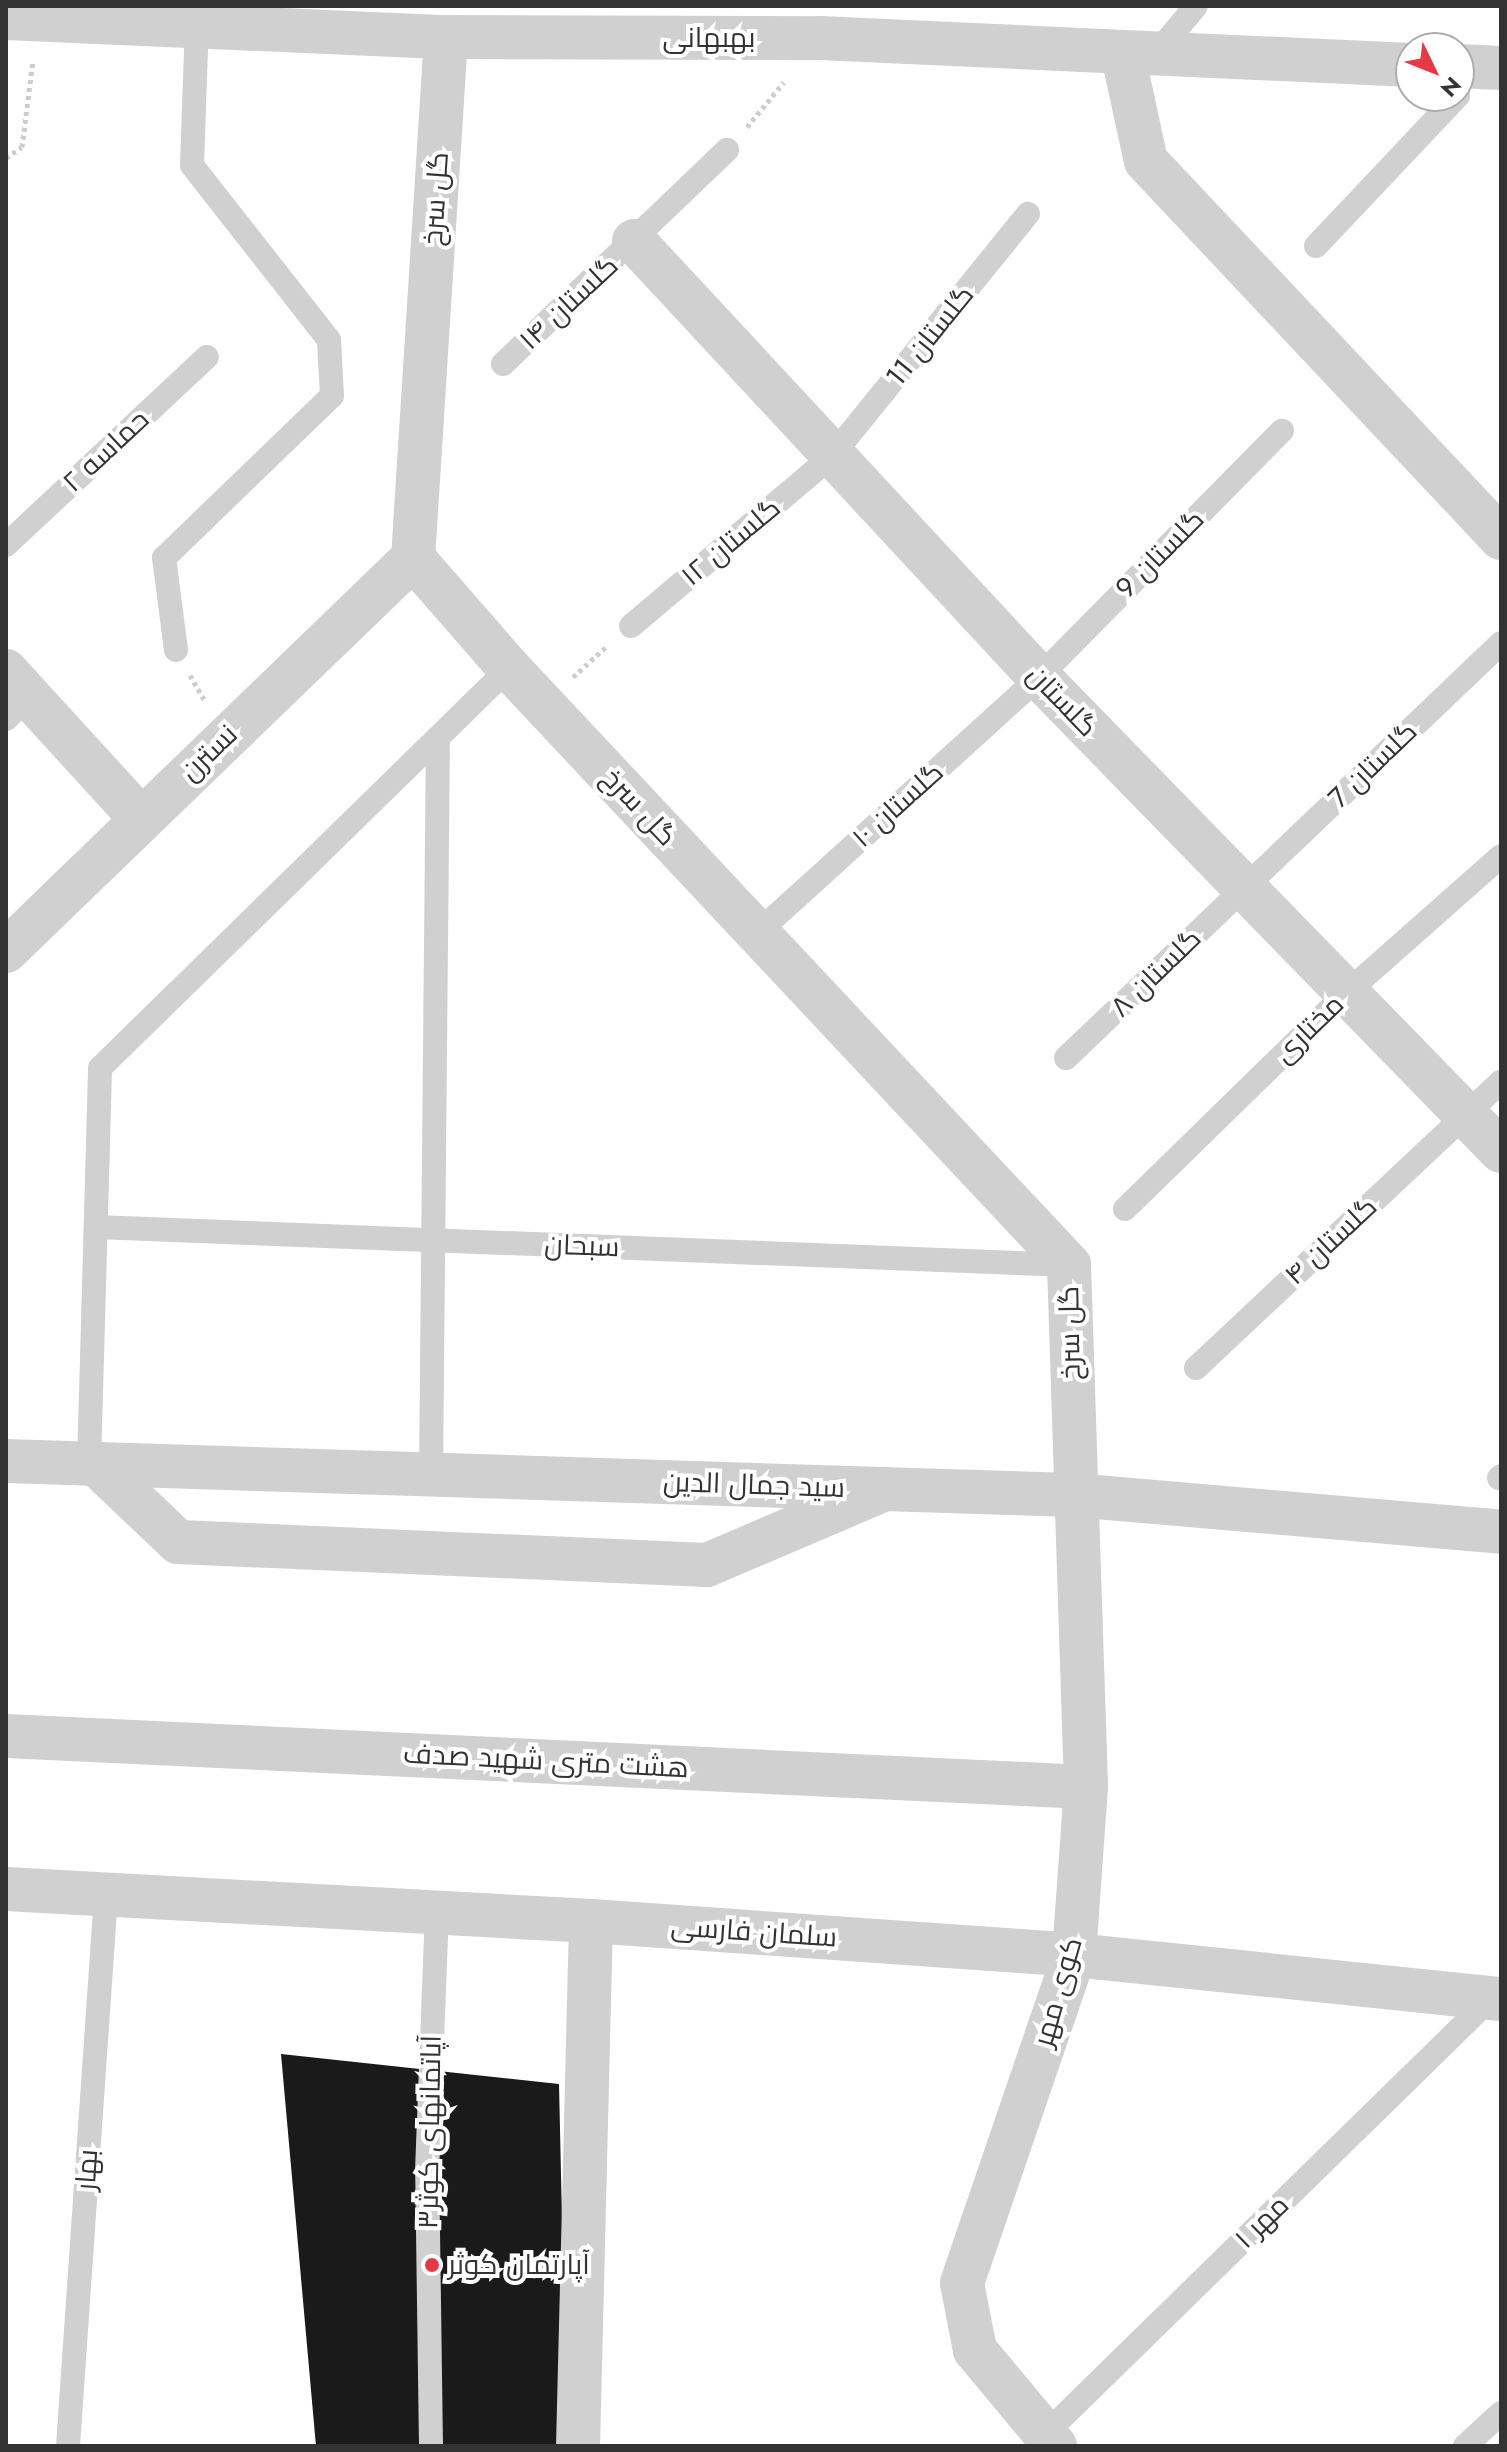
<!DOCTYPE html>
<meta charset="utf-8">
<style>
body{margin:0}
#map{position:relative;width:1507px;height:2452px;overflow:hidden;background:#fff;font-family:Jost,Cairo,sans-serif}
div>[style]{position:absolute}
.building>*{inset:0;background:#1a1a1a}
.path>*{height:5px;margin-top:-2.5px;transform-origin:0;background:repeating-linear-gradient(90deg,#cdcdcd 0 4px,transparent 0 8px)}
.service>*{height:24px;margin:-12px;padding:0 12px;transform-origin:12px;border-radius:12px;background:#d0d0d0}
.minor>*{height:44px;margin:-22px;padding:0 22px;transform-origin:22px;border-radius:22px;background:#d0d0d0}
.tertiary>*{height:44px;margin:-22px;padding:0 22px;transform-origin:22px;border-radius:22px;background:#d0d0d0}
.dots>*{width:22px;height:22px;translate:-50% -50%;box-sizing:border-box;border:4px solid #fff;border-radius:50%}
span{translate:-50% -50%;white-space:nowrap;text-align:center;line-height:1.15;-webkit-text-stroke:8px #fff;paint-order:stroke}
.street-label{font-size:28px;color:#333}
.poi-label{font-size:28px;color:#333}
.left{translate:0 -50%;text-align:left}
.frame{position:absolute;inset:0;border:8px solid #333;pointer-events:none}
.north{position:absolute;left:1395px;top:32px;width:80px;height:80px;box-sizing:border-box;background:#fff;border:2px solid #adadad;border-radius:50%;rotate:133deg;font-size:22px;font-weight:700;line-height:32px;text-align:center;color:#333}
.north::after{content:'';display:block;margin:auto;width:28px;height:36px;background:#e63946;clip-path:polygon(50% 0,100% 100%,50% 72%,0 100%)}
</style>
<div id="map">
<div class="building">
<i style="clip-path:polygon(281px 2054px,559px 2084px,567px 2446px,316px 2446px)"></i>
</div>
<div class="path">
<i style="left:747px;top:127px;width:58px;rotate:-50.6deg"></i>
<i style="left:6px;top:158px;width:19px;rotate:-35deg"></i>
<i style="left:22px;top:147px;width:88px;rotate:-82.8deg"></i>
<i style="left:190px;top:675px;width:30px;rotate:60deg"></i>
<i style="left:573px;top:677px;width:46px;rotate:-42.4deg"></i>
</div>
<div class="service">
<i style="left:1154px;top:56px;width:65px;rotate:-50deg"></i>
<i style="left:1316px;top:246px;width:207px;rotate:-46.6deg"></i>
<i style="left:503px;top:364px;width:310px;rotate:-43.7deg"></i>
<i style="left:6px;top:545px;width:275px;rotate:-43.1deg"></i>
<i style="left:631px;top:626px;width:262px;rotate:-40.2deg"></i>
<i style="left:831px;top:457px;width:313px;rotate:-51deg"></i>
<i style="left:176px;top:650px;width:93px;rotate:-97.4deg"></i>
<i style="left:164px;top:558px;width:233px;rotate:-44deg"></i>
<i style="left:332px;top:396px;width:56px;rotate:-93.1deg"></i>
<i style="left:329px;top:340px;width:222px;rotate:-128.1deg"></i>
<i style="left:192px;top:165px;width:140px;rotate:-88deg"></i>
<i style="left:6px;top:719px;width:33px;rotate:-44deg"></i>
<i style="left:757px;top:933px;width:381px;rotate:-42.2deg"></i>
<i style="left:1039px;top:677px;width:346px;rotate:-45.4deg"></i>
<i style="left:1066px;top:1058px;width:601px;rotate:-43.65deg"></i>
<i style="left:1125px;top:1209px;width:308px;rotate:-44.3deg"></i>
<i style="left:1345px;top:994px;width:208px;rotate:-41.5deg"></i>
<i style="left:96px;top:1227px;width:974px;rotate:2.24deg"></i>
<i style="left:1196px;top:1368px;width:418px;rotate:-43.2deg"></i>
<i style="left:89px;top:1465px;width:397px;rotate:-88.4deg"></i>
<i style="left:100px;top:1068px;width:572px;rotate:-44.36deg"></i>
<i style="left:431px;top:1475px;width:737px;rotate:-89.46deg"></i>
<i style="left:1499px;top:1478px;width:3px;rotate:-45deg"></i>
<i style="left:1038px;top:2441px;width:634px;rotate:-44.36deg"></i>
<i style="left:68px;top:2446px;width:552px;rotate:-86.05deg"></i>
<i style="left:431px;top:2446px;width:275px;rotate:-90.8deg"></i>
<i style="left:427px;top:2171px;width:258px;rotate:-87.8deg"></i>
<i style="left:1465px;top:2446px;width:49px;rotate:-42.5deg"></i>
</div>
<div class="minor">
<i style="left:1123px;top:55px;width:108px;rotate:77.8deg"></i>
<i style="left:1146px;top:161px;width:518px;rotate:46.72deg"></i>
<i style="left:634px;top:241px;width:595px;rotate:47.11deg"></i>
<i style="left:1039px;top:677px;width:662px;rotate:45.73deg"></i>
<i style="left:6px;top:671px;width:200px;rotate:47.6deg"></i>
<i style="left:97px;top:1465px;width:112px;rotate:43.5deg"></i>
<i style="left:178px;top:1542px;width:529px;rotate:2.49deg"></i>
<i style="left:707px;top:1565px;width:194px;rotate:-23.1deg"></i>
<i style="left:6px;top:1736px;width:1081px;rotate:2.7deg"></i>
<i style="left:6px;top:1889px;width:586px;rotate:3.13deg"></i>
<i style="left:591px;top:1921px;width:484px;rotate:4deg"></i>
<i style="left:1074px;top:1955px;width:429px;rotate:5.9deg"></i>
<i style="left:578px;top:2446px;width:525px;rotate:-88.58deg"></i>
<i style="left:1055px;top:2446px;width:125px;rotate:-129.8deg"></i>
<i style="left:975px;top:2350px;width:68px;rotate:-101deg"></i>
<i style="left:962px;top:2283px;width:347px;rotate:-71.1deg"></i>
</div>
<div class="tertiary">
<i style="left:6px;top:18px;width:440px;rotate:2.5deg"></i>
<i style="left:446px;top:37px;width:374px;rotate:0.2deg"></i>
<i style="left:820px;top:38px;width:592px;rotate:2.62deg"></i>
<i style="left:446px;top:37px;width:522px;rotate:93.62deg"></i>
<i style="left:413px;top:558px;width:146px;rotate:48.9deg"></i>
<i style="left:509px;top:668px;width:819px;rotate:46.83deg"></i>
<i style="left:1069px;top:1265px;width:522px;rotate:88.13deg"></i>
<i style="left:1086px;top:1787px;width:168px;rotate:94.1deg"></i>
<i style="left:1459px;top:66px;width:42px;rotate:2.7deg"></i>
<i style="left:6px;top:951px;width:566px;rotate:-44deg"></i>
<i style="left:6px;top:1461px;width:1068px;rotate:1.83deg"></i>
<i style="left:1073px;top:1495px;width:430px;rotate:4.9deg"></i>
</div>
<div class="dots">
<i style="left:432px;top:2265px;background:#e63946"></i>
</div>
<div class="street-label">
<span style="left:709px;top:38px">بهبهانی</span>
<span style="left:436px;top:199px;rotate:-86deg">گل سرخ</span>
<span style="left:569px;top:303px;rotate:-43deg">گلستان ۱۴</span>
<span style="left:930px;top:336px;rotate:-51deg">گلستان 11</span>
<span style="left:106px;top:451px;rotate:-43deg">حماسه ۲</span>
<span style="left:731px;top:542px;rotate:-40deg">گلستان ۱۲</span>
<span style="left:1160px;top:554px;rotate:-45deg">گلستان 9</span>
<span style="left:1062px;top:701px;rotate:46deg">گلستان</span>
<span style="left:209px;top:753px;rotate:-44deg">نسترن</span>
<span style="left:1373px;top:765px;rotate:-44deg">گلستان 7</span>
<span style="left:898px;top:805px;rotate:-42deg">گلستان ۱۰</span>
<span style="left:639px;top:807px;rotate:47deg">گل سرخ</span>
<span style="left:1156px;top:973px;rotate:-44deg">گلستان ۸</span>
<span style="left:1309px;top:1029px;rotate:-44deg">مختاری</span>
<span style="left:1331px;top:1241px;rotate:-43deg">گلستان ۴</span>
<span style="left:582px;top:1246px;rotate:2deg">سبحان</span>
<span style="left:1070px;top:1333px;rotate:-91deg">گل سرخ</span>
<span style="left:754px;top:1485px;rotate:2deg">سید جمال الدین</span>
<span style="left:546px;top:1761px;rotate:3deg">هشت متری شهید صدف</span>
<span style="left:754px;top:1932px;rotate:4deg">سلمان فارسی</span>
<span style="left:1058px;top:1992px;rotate:-74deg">کوی مهر</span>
<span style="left:430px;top:2132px;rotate:-89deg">آپاتمانهای کوثر۳</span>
<span style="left:87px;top:2170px;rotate:-86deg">بهار</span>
<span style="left:1262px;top:2222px;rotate:-44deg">مهر ۱</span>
</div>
<div class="poi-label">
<span class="left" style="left:448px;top:2265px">آپارتمان کوثر</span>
</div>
<div class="frame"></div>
<div class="north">N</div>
</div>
